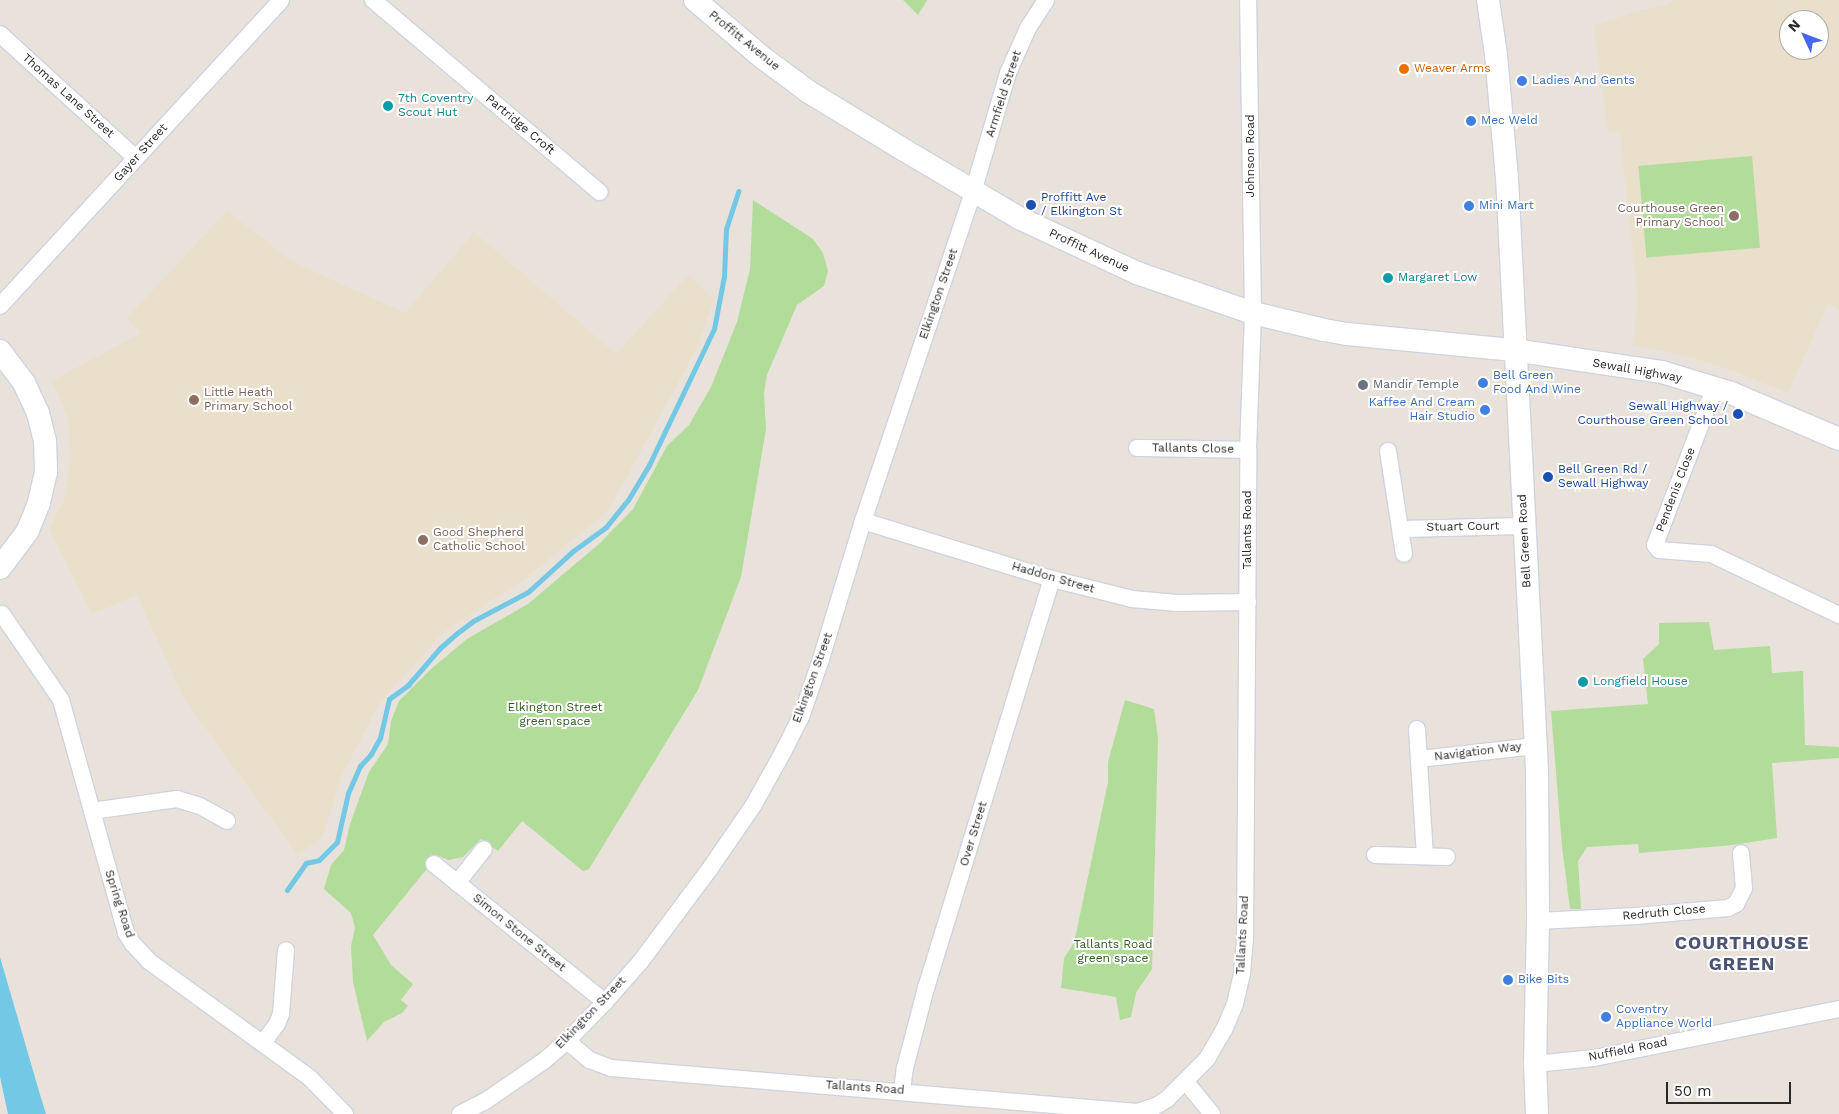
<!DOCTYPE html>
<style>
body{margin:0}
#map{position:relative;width:1839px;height:1114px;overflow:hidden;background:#e9e2da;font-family:"Work Sans",sans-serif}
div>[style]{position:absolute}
.education>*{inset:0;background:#eadfca}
.green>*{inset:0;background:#b1dc9a;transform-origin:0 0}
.water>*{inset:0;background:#73c8e5}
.stream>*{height:5px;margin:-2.5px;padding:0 2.5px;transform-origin:2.5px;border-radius:2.5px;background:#73c8e5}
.roads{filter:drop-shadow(1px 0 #cfd3e0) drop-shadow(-1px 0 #cfd3e0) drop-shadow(0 1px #cfd3e0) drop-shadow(0 -1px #cfd3e0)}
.street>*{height:16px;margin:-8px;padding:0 8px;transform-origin:8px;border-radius:8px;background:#fff}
.secondary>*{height:22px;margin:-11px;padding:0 11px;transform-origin:11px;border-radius:11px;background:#fff}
.dots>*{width:14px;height:14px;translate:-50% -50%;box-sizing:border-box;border:2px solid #fff;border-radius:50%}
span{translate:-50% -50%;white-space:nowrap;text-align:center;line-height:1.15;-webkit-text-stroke:4px #fff;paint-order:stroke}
.street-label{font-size:12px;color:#282828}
.food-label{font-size:12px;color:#c56008}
.left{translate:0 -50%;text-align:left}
.shop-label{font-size:12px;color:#366cbe}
.right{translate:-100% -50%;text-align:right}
.culture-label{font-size:12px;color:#0d838f}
.transit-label{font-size:12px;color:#164399}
.education-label{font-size:12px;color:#785e54}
.worship-label{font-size:12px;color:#5b616d}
.park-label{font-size:12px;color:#2c5e1e}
.district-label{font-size:18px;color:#4c5374;font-weight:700;letter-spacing:1px}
.north{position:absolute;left:1779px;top:10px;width:50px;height:50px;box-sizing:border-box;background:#fff;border:1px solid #a9a9a9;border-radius:50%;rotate:313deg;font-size:14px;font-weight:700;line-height:20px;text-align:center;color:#282828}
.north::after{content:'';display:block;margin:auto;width:18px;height:22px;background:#4465ec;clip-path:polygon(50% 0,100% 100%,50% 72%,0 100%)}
.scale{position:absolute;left:1666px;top:1082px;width:125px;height:22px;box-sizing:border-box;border:2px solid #282828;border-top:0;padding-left:6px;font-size:15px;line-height:18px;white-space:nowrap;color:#282828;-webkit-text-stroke:4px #fff;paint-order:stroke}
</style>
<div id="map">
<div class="education">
<i style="clip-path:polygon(evenodd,1676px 0,1839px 0,1839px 309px,1828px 304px,1788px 393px,1731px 370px,1683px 355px,1633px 345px,1638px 299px,1620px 132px,1608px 133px,1594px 26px,1637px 11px,1667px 5px,1676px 0,1789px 20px,1819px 20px,1819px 50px,1789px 50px,1789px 20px)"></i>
<i style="clip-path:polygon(227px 211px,291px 261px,405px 313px,474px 232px,616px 354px,688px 275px,714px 300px,697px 348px,608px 511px,527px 577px,444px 632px,380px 702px,342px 775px,322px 838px,298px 855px,184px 699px,137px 595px,92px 614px,49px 528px,63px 503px,71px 460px,68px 418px,52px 381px,141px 333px,127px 318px)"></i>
</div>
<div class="green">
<i style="clip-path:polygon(903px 0,927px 0,918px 15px)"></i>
<i style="left:1752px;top:156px;width:92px;height:114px;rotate:85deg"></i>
<i style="clip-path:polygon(753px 200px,813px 239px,823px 253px,828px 271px,824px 286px,797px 305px,767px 375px,764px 393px,766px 429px,741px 577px,698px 690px,589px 869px,583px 871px,522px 821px,498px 851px,481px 839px,463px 857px,448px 860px,439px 856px,434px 864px,425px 871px,373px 935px,391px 965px,413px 984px,401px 1000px,408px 1006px,402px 1013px,384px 1022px,367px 1041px,353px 982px,351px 946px,355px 928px,351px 913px,324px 889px,331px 865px,344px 850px,350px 824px,369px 772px,388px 744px,391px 721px,399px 701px,431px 669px,467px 639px,528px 604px,600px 543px,633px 509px,667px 446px,689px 425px,711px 387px,737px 322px,750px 269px)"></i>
<i style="clip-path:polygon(1709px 622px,1714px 650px,1770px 646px,1772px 673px,1803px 671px,1805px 745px,1839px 747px,1839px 758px,1772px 763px,1777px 838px,1733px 845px,1639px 853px,1638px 844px,1587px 847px,1578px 861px,1581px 909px,1570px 909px,1562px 846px,1551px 711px,1648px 704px,1643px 659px,1659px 644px,1659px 623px)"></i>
<i style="clip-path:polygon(1125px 700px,1154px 709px,1158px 738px,1152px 969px,1136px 993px,1131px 1017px,1120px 1020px,1116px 997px,1061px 988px,1064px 958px,1074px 943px,1108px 782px,1108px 762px)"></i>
</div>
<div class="water">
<i style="clip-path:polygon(0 957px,41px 1098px,46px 1114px,8px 1114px,0 1077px)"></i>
</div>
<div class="stream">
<i style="left:287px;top:890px;width:33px;rotate:-55deg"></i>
<i style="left:306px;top:863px;width:13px;rotate:-13deg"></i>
<i style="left:319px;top:860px;width:25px;rotate:-45deg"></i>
<i style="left:337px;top:842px;width:50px;rotate:-77.3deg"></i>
<i style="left:348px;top:793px;width:30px;rotate:-66deg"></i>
<i style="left:360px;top:766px;width:16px;rotate:-47deg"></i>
<i style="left:371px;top:754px;width:18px;rotate:-61deg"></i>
<i style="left:380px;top:738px;width:40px;rotate:-77deg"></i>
<i style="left:389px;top:699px;width:24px;rotate:-36deg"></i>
<i style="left:408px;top:685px;width:49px;rotate:-49.1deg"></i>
<i style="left:440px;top:648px;width:21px;rotate:-41deg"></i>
<i style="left:456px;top:634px;width:21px;rotate:-37deg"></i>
<i style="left:473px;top:621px;width:62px;rotate:-27.8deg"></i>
<i style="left:528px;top:592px;width:61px;rotate:-42.3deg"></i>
<i style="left:573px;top:551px;width:41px;rotate:-36deg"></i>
<i style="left:606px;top:527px;width:35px;rotate:-51deg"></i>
<i style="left:628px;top:500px;width:41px;rotate:-59deg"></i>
<i style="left:649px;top:465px;width:151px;rotate:-64.5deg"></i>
<i style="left:714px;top:329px;width:54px;rotate:-79.3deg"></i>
<i style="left:724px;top:276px;width:47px;rotate:-87.6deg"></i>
<i style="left:726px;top:229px;width:40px;rotate:-72deg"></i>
</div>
<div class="roads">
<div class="street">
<i style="left:373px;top:0;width:297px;rotate:40.3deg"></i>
<i style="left:0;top:34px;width:184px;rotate:42.4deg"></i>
<i style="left:0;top:306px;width:415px;rotate:-47.4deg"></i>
<i style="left:1715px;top:387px;width:169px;rotate:110.8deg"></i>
<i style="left:1655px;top:545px;width:6px;rotate:51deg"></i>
<i style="left:1659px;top:550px;width:52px;rotate:4.4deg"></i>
<i style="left:1711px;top:554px;width:142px;rotate:25.5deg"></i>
<i style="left:1137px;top:448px;width:111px;rotate:1deg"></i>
<i style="left:1388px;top:451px;width:104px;rotate:81.2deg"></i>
<i style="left:863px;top:521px;width:198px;rotate:17.1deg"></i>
<i style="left:1052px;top:579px;width:82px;rotate:14deg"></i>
<i style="left:1132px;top:599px;width:45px;rotate:5.1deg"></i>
<i style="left:1177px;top:603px;width:71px;rotate:-0.8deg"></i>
<i style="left:1401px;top:529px;width:123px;rotate:-1.4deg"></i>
<i style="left:2px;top:614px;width:104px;rotate:55.5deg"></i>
<i style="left:61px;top:700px;width:242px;rotate:74.4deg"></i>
<i style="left:126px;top:933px;width:13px;rotate:58deg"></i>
<i style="left:133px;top:944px;width:25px;rotate:47deg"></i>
<i style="left:150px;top:962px;width:196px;rotate:35.9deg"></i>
<i style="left:309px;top:1077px;width:52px;rotate:45.8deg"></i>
<i style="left:1417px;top:729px;width:127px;rotate:86.4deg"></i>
<i style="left:1420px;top:759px;width:117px;rotate:-6.4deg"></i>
<i style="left:92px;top:811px;width:86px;rotate:-8deg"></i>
<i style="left:177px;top:799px;width:24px;rotate:17deg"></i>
<i style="left:200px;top:806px;width:31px;rotate:29deg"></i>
<i style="left:1375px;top:855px;width:72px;rotate:1.6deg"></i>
<i style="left:434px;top:864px;width:220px;rotate:38.9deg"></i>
<i style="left:457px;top:883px;width:43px;rotate:-51.5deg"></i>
<i style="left:1538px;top:921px;width:98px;rotate:-2.9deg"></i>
<i style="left:1636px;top:916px;width:92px;rotate:-5deg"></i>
<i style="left:1728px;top:908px;width:9px;rotate:-27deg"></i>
<i style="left:1736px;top:904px;width:18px;rotate:-63deg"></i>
<i style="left:1744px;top:888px;width:35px;rotate:-95deg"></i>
<i style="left:567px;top:1041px;width:30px;rotate:40deg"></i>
<i style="left:590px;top:1060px;width:22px;rotate:21deg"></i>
<i style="left:611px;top:1068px;width:528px;rotate:4.78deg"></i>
<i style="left:1137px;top:1112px;width:20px;rotate:-18deg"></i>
<i style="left:1156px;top:1106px;width:13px;rotate:-32deg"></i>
<i style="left:1167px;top:1099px;width:57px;rotate:-45deg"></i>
<i style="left:1207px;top:1059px;width:34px;rotate:-60deg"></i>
<i style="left:1224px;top:1030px;width:28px;rotate:-67deg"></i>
<i style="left:1235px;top:1004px;width:32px;rotate:-77deg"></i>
<i style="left:1242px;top:973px;width:33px;rotate:-85deg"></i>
<i style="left:1245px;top:940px;width:490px;rotate:-89.6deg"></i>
<i style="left:1248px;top:450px;width:137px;rotate:-87.9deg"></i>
<i style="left:1253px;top:313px;width:313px;rotate:-90.9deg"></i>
<i style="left:263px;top:1043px;width:24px;rotate:-54deg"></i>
<i style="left:277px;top:1024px;width:11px;rotate:-68deg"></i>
<i style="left:281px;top:1014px;width:64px;rotate:-85.5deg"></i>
<i style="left:1535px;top:1064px;width:59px;rotate:-5.8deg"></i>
<i style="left:1594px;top:1058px;width:250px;rotate:-11.3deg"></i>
<i style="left:1186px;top:1082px;width:41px;rotate:50.9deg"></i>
<i style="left:902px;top:1091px;width:23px;rotate:-83deg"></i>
<i style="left:905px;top:1068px;width:83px;rotate:-75.3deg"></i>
<i style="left:926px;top:988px;width:428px;rotate:-72.9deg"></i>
<i style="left:460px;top:1114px;width:27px;rotate:-27deg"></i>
<i style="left:484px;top:1102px;width:74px;rotate:-34.5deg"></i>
<i style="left:545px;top:1060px;width:29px;rotate:-41deg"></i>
<i style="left:567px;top:1041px;width:54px;rotate:-45.7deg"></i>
<i style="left:605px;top:1002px;width:55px;rotate:-48.7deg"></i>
<i style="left:641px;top:961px;width:117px;rotate:-53.3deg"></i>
<i style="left:711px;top:867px;width:74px;rotate:-55.5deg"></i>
<i style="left:753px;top:806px;width:62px;rotate:-60.9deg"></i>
<i style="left:783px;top:752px;width:39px;rotate:-63deg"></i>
<i style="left:801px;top:717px;width:61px;rotate:-71deg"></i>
<i style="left:821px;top:659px;width:144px;rotate:-73.1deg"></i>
<i style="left:863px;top:521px;width:347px;rotate:-71.5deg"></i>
<i style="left:973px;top:192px;width:124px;rotate:-73.6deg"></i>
<i style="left:1008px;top:73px;width:49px;rotate:-66deg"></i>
<i style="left:1028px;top:28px;width:33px;rotate:-57deg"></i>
</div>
<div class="secondary">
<i style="left:695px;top:0;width:89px;rotate:40.5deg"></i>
<i style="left:763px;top:58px;width:57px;rotate:36.5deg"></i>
<i style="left:809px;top:92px;width:105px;rotate:31.4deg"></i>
<i style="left:899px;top:147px;width:139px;rotate:30.6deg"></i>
<i style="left:1019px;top:218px;width:130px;rotate:25deg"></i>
<i style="left:1137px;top:273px;width:123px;rotate:19deg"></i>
<i style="left:1253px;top:313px;width:73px;rotate:13.5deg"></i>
<i style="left:1324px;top:330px;width:23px;rotate:10deg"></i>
<i style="left:1347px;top:334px;width:168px;rotate:5.5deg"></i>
<i style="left:1514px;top:350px;width:150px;rotate:8.5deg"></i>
<i style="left:1662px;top:372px;width:72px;rotate:16.9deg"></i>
<i style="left:1731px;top:393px;width:117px;rotate:23.1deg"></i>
<i style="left:1488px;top:0;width:56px;rotate:81.7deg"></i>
<i style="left:1496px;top:55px;width:123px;rotate:84.9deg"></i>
<i style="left:1507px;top:178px;width:594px;rotate:87.1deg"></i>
<i style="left:1537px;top:771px;width:150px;rotate:89.6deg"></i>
<i style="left:1538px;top:921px;width:143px;rotate:91.2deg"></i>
<i style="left:1535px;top:1064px;width:50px;rotate:87.7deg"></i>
<i style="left:0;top:351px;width:40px;rotate:53deg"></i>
<i style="left:24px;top:383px;width:33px;rotate:65deg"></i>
<i style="left:38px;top:413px;width:29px;rotate:76deg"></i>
<i style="left:45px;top:441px;width:31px;rotate:88deg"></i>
<i style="left:46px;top:472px;width:32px;rotate:103deg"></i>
<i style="left:39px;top:503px;width:31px;rotate:112deg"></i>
<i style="left:27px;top:532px;width:45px;rotate:126.9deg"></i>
</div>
</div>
<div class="dots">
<i style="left:1404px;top:69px;background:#e8710a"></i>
<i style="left:1522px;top:81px;background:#3f7fe0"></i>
<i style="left:388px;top:106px;background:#0f9aa8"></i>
<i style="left:1471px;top:121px;background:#3f7fe0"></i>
<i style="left:1031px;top:205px;background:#1a4fb4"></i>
<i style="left:1469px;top:206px;background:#3f7fe0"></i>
<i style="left:1734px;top:216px;background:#8d6e63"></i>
<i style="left:1388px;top:278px;background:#0f9aa8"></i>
<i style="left:1483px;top:383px;background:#3f7fe0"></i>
<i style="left:1363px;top:385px;background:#6b7280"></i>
<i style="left:194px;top:400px;background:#8d6e63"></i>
<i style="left:1485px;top:410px;background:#3f7fe0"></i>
<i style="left:1738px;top:414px;background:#1a4fb4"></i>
<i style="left:1548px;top:477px;background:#1a4fb4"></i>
<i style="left:423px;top:540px;background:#8d6e63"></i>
<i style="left:1583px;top:682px;background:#0f9aa8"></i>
<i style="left:1508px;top:980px;background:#3f7fe0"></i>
<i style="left:1606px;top:1017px;background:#3f7fe0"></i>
</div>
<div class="street-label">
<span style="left:744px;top:41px;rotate:39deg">Proffitt Avenue</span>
<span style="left:1004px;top:94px;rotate:-72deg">Armfield Street</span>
<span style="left:68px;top:96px;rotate:42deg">Thomas Lane Street</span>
<span style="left:520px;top:125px;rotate:40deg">Partridge Croft</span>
<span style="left:141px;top:153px;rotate:-48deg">Gayer Street</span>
<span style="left:1251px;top:156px;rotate:-90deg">Johnson Road</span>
<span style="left:1089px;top:251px;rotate:25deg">Proffitt Avenue</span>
<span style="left:939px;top:294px;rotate:-71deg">Elkington Street</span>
<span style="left:1637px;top:371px;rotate:10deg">Sewall Highway</span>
<span style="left:1193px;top:449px;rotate:1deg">Tallants Close</span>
<span style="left:1676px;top:490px;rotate:-69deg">Pendenis Close</span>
<span style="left:1463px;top:527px;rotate:-1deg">Stuart Court</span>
<span style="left:1248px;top:530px;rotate:-90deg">Tallants Road</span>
<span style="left:1525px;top:541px;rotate:-93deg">Bell Green Road</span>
<span style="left:1053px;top:578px;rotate:16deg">Haddon Street</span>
<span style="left:813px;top:678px;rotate:-70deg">Elkington Street</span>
<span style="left:1478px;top:752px;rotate:-7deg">Navigation Way</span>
<span style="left:974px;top:834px;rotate:-73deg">Over Street</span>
<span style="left:119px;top:904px;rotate:72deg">Spring Road</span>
<span style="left:1664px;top:913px;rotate:-5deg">Redruth Close</span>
<span style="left:519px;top:933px;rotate:39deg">Simon Stone Street</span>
<span style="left:1243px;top:935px;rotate:-87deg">Tallants Road</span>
<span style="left:591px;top:1013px;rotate:-46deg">Elkington Street</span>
<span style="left:1628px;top:1050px;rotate:-11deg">Nuffield Road</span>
<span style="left:865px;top:1088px;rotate:4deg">Tallants Road</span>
</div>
<div class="food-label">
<span class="left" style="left:1414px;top:69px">Weaver Arms</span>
</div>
<div class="shop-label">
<span class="left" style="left:1532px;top:81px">Ladies And Gents</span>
<span class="left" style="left:1481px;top:121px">Mec Weld</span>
<span class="left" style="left:1479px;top:206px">Mini Mart</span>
<span class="left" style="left:1493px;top:383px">Bell Green<br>Food And Wine</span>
<span class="right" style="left:1475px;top:410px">Kaffee And Cream<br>Hair Studio</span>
<span class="left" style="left:1518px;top:980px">Bike Bits</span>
<span class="left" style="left:1616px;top:1017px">Coventry<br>Appliance World</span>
</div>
<div class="culture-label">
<span class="left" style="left:398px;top:106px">7th Coventry<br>Scout Hut</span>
<span class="left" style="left:1398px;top:278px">Margaret Low</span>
<span class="left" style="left:1593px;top:682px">Longfield House</span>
</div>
<div class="transit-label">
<span class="left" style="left:1041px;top:205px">Proffitt Ave<br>/ Elkington St</span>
<span class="right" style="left:1728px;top:414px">Sewall Highway /<br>Courthouse Green School</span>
<span class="left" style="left:1558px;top:477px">Bell Green Rd /<br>Sewall Highway</span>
</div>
<div class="education-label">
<span class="right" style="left:1724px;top:216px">Courthouse Green<br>Primary School</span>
<span class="left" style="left:204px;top:400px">Little Heath<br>Primary School</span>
<span class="left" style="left:433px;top:540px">Good Shepherd<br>Catholic School</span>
</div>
<div class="worship-label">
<span class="left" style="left:1373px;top:385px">Mandir Temple</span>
</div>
<div class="park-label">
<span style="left:555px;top:715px">Elkington Street<br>green space</span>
<span style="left:1113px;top:952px">Tallants Road<br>green space</span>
</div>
<div class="district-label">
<span style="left:1742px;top:954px">COURTHOUSE<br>GREEN</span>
</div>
<div class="north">N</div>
<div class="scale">50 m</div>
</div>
